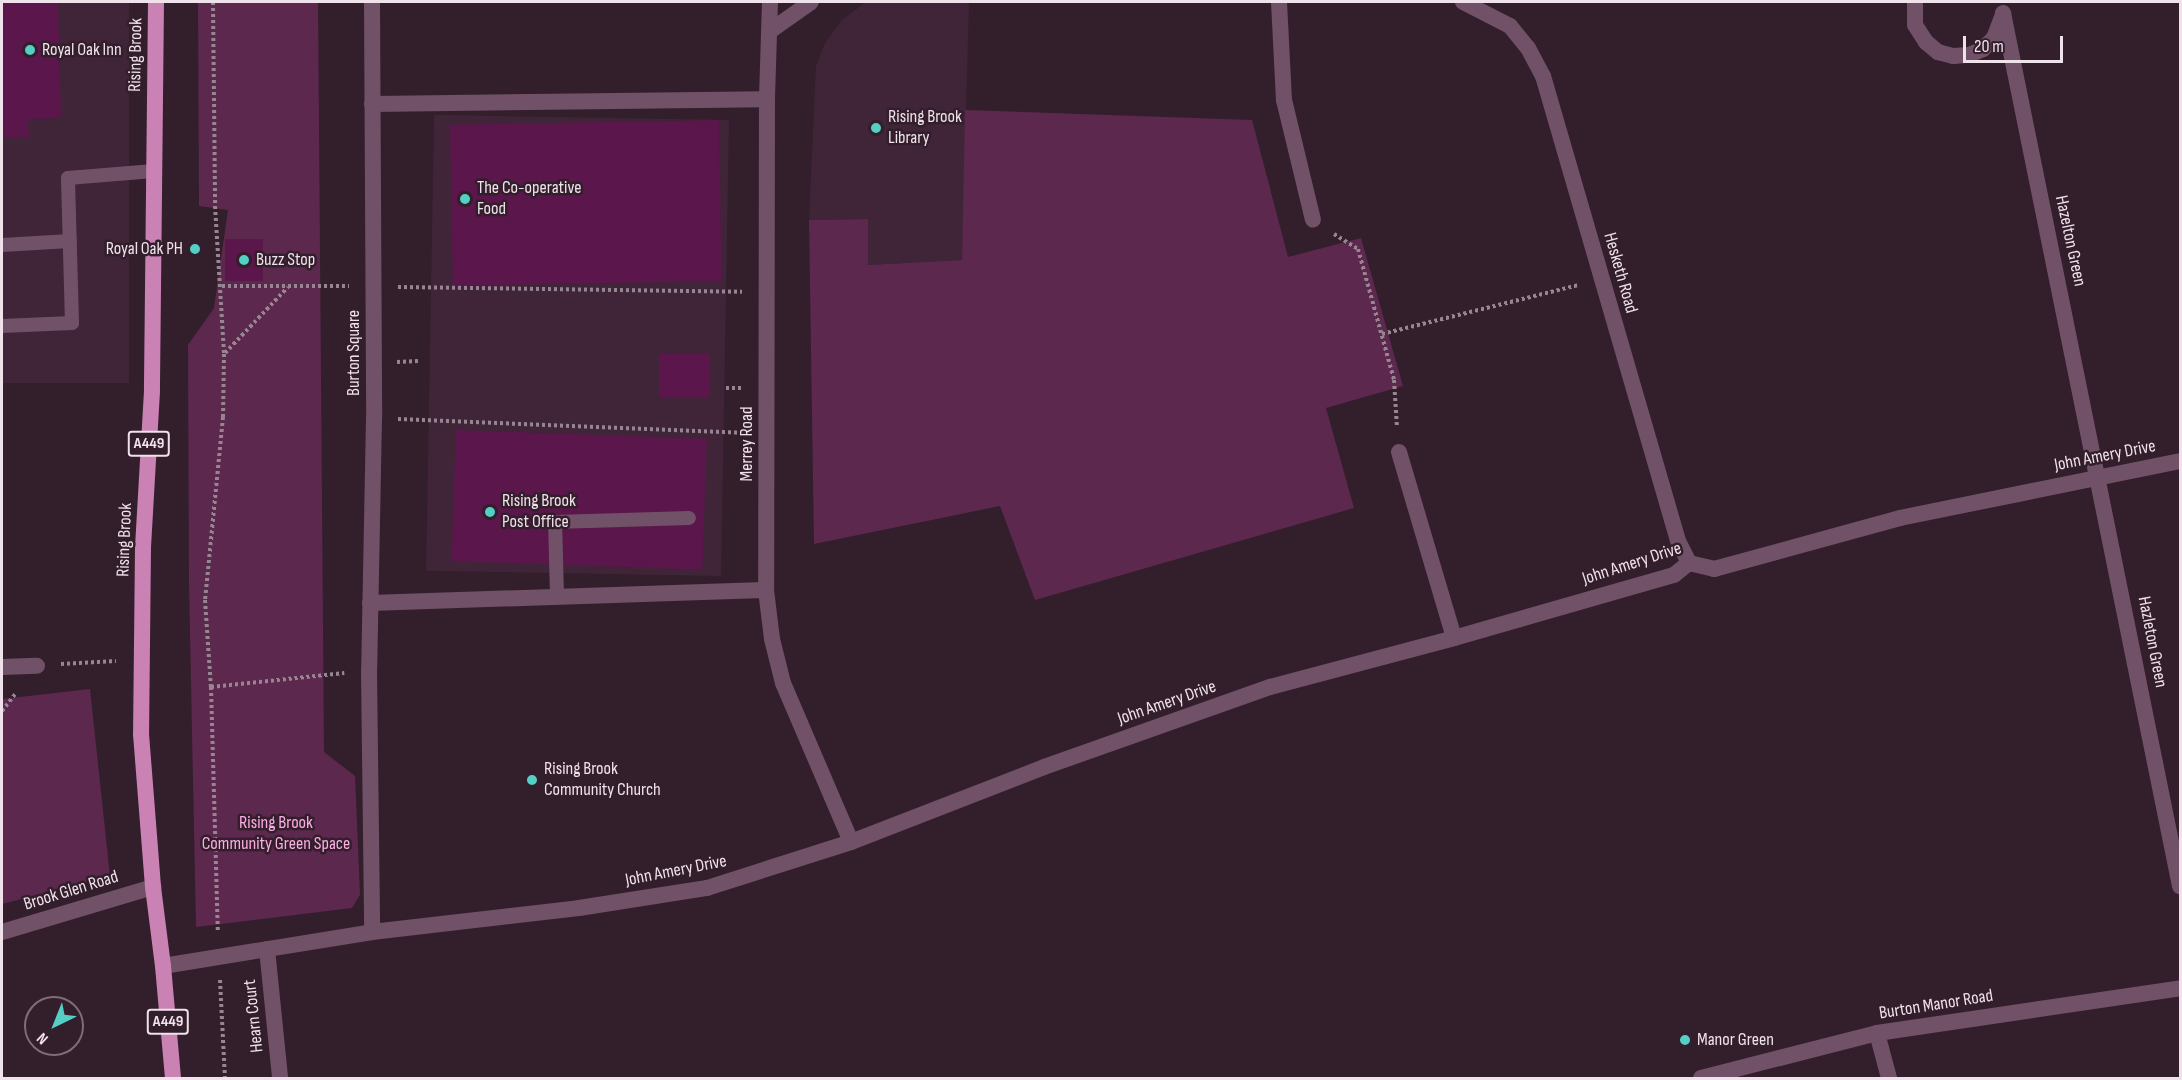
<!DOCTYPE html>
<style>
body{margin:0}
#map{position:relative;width:2182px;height:1080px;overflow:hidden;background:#331e2c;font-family:"Sofia Sans Condensed",sans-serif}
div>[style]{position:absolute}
.built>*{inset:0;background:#3f2537;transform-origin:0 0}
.green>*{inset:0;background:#5c284e}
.building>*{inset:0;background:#5b164b;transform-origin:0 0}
.path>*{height:4px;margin-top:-2px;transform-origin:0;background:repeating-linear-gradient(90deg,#978691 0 3px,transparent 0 6px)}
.service>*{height:14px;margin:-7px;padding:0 7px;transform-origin:7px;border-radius:7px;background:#715167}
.minor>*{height:16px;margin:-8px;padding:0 8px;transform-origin:8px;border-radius:8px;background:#715167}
.tertiary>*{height:16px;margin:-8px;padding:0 8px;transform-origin:8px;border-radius:8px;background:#715167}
.trunk>*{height:16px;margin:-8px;padding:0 8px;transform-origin:8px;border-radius:8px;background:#ca82b4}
.dots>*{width:16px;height:16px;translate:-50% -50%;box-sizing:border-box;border:3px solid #331e2c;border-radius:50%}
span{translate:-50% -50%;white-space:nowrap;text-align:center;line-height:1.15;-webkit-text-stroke:5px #331e2c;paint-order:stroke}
.shield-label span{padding:2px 4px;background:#331e2c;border:2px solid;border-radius:4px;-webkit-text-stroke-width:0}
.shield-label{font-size:16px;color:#f0e2eb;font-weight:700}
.poi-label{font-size:18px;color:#f0e2eb}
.left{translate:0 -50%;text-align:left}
.right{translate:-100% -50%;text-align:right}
.street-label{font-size:18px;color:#f0e2eb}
.park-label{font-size:18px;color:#fdace4}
.frame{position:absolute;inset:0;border:3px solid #f0e2eb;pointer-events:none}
.north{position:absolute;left:24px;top:996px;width:60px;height:60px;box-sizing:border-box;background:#331e2c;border:2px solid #7f6c78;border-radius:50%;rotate:223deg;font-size:16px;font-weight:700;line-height:24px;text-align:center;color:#f0e2eb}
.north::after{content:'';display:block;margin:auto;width:21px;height:27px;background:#55cec5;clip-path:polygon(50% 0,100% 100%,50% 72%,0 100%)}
.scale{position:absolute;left:1963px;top:36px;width:100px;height:27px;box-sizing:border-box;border:3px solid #f0e2eb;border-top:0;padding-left:8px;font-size:18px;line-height:21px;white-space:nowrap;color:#f0e2eb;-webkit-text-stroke:4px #331e2c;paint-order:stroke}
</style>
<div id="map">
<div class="built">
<i style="left:2px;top:2px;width:127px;height:381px"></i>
<i style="clip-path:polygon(866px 2px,969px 2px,962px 260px,867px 265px,867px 219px,809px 220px,816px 66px,825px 43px,842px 20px)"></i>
<i style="left:729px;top:120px;width:456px;height:295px;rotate:91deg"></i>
</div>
<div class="green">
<i style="clip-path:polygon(198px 2px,318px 2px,324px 752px,355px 776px,360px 895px,352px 908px,196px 927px,189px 583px,188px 345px,214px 308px,228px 210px,199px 206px)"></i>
<i style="clip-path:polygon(965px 110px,1252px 120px,1288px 257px,1361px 238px,1403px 386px,1326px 408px,1354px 508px,1035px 600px,1000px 506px,814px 544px,809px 220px,868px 219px,868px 265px,962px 260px)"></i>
<i style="clip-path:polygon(90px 689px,110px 876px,2px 904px,2px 699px)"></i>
</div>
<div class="building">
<i style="clip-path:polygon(2px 2px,58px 2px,61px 118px,28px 119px,29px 137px,2px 138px)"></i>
<i style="left:719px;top:120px;width:161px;height:269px;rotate:89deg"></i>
<i style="left:263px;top:239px;width:42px;height:38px;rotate:90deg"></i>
<i style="left:659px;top:354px;width:51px;height:43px"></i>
<i style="left:456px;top:430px;width:251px;height:131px;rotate:2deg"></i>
</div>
<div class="path">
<i style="left:213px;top:2px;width:204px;rotate:89.4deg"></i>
<i style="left:215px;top:206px;width:148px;rotate:86.5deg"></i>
<i style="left:224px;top:354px;width:63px;rotate:90.9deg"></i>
<i style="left:223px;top:417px;width:184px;rotate:95.6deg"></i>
<i style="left:205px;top:600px;width:87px;rotate:86.1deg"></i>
<i style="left:211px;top:687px;width:244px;rotate:88.4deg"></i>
<i style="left:1334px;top:234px;width:28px;rotate:32deg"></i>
<i style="left:1358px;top:249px;width:136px;rotate:74.6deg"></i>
<i style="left:1394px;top:380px;width:48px;rotate:86.4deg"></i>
<i style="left:222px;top:286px;width:127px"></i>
<i style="left:398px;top:287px;width:344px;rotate:0.8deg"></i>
<i style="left:1382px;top:334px;width:202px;rotate:-14deg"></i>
<i style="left:225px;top:353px;width:91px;rotate:-46.3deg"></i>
<i style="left:397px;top:362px;width:21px;rotate:-3deg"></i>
<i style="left:726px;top:388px;width:15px"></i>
<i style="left:398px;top:419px;width:344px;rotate:2.3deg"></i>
<i style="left:61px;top:664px;width:55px;rotate:-3.1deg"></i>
<i style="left:211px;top:687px;width:134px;rotate:-6deg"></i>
<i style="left:2px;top:711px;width:23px;rotate:-52deg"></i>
<i style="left:220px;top:980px;width:98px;rotate:87.1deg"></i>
</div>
<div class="service">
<i style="left:2px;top:245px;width:68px;rotate:-3.4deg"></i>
<i style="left:2px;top:326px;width:70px;rotate:-2.5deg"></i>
<i style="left:72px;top:323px;width:145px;rotate:-91.6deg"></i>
<i style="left:68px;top:178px;width:86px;rotate:-4.7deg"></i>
<i style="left:557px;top:596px;width:74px;rotate:-91.5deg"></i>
<i style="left:555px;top:522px;width:134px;rotate:-1.7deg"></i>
</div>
<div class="minor">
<i style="left:372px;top:2px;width:416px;rotate:89.7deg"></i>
<i style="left:374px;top:418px;width:253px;rotate:91.1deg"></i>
<i style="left:369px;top:671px;width:261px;rotate:89.3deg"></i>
<i style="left:770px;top:2px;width:97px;rotate:91.8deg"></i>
<i style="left:767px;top:99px;width:491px;rotate:90.1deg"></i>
<i style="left:766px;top:590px;width:49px;rotate:83deg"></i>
<i style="left:772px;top:639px;width:45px;rotate:76deg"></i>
<i style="left:783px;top:683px;width:173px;rotate:66.8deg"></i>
<i style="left:1279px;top:2px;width:98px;rotate:87.1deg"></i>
<i style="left:1284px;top:100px;width:123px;rotate:76.4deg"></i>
<i style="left:1463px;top:2px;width:53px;rotate:27.1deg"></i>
<i style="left:1510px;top:26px;width:28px;rotate:51deg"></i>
<i style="left:1528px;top:48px;width:32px;rotate:62deg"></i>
<i style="left:1543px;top:76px;width:486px;rotate:73.8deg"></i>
<i style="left:1679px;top:543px;width:22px;rotate:63deg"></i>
<i style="left:1915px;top:2px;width:23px;rotate:90deg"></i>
<i style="left:1915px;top:25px;width:20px;rotate:57deg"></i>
<i style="left:1926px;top:42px;width:16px;rotate:40deg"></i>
<i style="left:1938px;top:52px;width:16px;rotate:15deg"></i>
<i style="left:1953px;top:56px;width:16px;rotate:-4deg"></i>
<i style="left:1969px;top:55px;width:15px;rotate:-23deg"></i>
<i style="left:1983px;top:49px;width:16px;rotate:-45deg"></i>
<i style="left:1994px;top:38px;width:26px;rotate:-69deg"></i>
<i style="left:2003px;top:13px;width:891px;rotate:78.54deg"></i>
<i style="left:770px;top:31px;width:50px;rotate:-35.3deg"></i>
<i style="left:372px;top:104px;width:395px;rotate:-0.7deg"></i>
<i style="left:1399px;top:452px;width:194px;rotate:73.5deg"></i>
<i style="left:370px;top:603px;width:396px;rotate:-1.9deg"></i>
<i style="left:2px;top:667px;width:35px;rotate:-2deg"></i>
<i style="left:2px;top:932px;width:158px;rotate:-16.6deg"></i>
<i style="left:267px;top:949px;width:130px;rotate:84.2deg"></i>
<i style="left:163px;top:966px;width:212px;rotate:-9.2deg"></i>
<i style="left:372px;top:932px;width:208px;rotate:-6.6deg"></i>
<i style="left:579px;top:908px;width:130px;rotate:-8.9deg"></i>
<i style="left:707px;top:888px;width:151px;rotate:-17.7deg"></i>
<i style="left:851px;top:842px;width:207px;rotate:-21.2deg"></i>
<i style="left:1044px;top:767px;width:240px;rotate:-19.5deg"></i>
<i style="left:1270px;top:687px;width:190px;rotate:-14.9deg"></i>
<i style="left:1454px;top:638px;width:229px;rotate:-16deg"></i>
<i style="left:1674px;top:575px;width:19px;rotate:-39deg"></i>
<i style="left:1689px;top:563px;width:26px;rotate:13deg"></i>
<i style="left:1714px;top:569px;width:193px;rotate:-15.3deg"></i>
<i style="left:1900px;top:518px;width:286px;rotate:-11.5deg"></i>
<i style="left:1877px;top:1033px;width:47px;rotate:75.1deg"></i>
</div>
<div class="tertiary">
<i style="left:1701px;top:1078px;width:182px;rotate:-14.3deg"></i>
<i style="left:1877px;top:1033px;width:306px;rotate:-8.4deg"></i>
</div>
<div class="trunk">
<i style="left:156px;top:2px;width:389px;rotate:90.6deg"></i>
<i style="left:152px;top:391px;width:157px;rotate:93.3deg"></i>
<i style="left:143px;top:548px;width:186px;rotate:90.6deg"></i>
<i style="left:141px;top:734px;width:153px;rotate:85.5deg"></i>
<i style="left:153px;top:887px;width:80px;rotate:82.8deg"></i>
<i style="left:163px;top:966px;width:112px;rotate:84.9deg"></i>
</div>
<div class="dots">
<i style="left:30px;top:50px;background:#55cec5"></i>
<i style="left:876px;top:128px;background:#55cec5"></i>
<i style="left:465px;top:199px;background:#55cec5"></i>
<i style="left:195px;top:249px;background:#55cec5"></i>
<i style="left:244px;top:260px;background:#55cec5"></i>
<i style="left:490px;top:512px;background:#55cec5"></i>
<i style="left:532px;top:780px;background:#55cec5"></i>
<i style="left:1685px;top:1040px;background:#55cec5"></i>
</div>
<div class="shield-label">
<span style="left:149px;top:444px">A449</span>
<span style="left:168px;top:1022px">A449</span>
</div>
<div class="poi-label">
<span class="left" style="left:42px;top:50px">Royal Oak Inn</span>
<span class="left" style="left:888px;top:128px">Rising Brook<br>Library</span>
<span class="left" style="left:477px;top:199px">The Co-operative<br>Food</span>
<span class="right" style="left:183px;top:249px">Royal Oak PH</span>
<span class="left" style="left:256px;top:260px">Buzz Stop</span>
<span class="left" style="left:502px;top:512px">Rising Brook<br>Post Office</span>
<span class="left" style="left:544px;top:780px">Rising Brook<br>Community Church</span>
<span class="left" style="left:1697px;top:1040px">Manor Green</span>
</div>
<div class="street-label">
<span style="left:136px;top:55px;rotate:-89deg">Rising Brook</span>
<span style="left:2070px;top:241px;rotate:78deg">Hazelton Green</span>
<span style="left:1620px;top:273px;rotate:74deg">Hesketh Road</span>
<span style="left:354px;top:353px;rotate:-90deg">Burton Square</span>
<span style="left:747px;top:444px;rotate:-90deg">Merrey Road</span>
<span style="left:2105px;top:456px;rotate:-11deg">John Amery Drive</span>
<span style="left:125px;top:540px;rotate:-88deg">Rising Brook</span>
<span style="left:1632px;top:564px;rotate:-18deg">John Amery Drive</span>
<span style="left:2152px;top:642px;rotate:79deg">Hazleton Green</span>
<span style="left:1167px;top:703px;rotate:-19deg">John Amery Drive</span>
<span style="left:676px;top:871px;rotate:-11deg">John Amery Drive</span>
<span style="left:71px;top:891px;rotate:-17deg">Brook Glen Road</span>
<span style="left:1936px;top:1005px;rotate:-9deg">Burton Manor Road</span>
<span style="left:254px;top:1016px;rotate:-96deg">Hearn Court</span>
</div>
<div class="park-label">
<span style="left:276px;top:834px">Rising Brook<br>Community Green Space</span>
</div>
<div class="frame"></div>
<div class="north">N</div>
<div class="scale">20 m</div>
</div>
